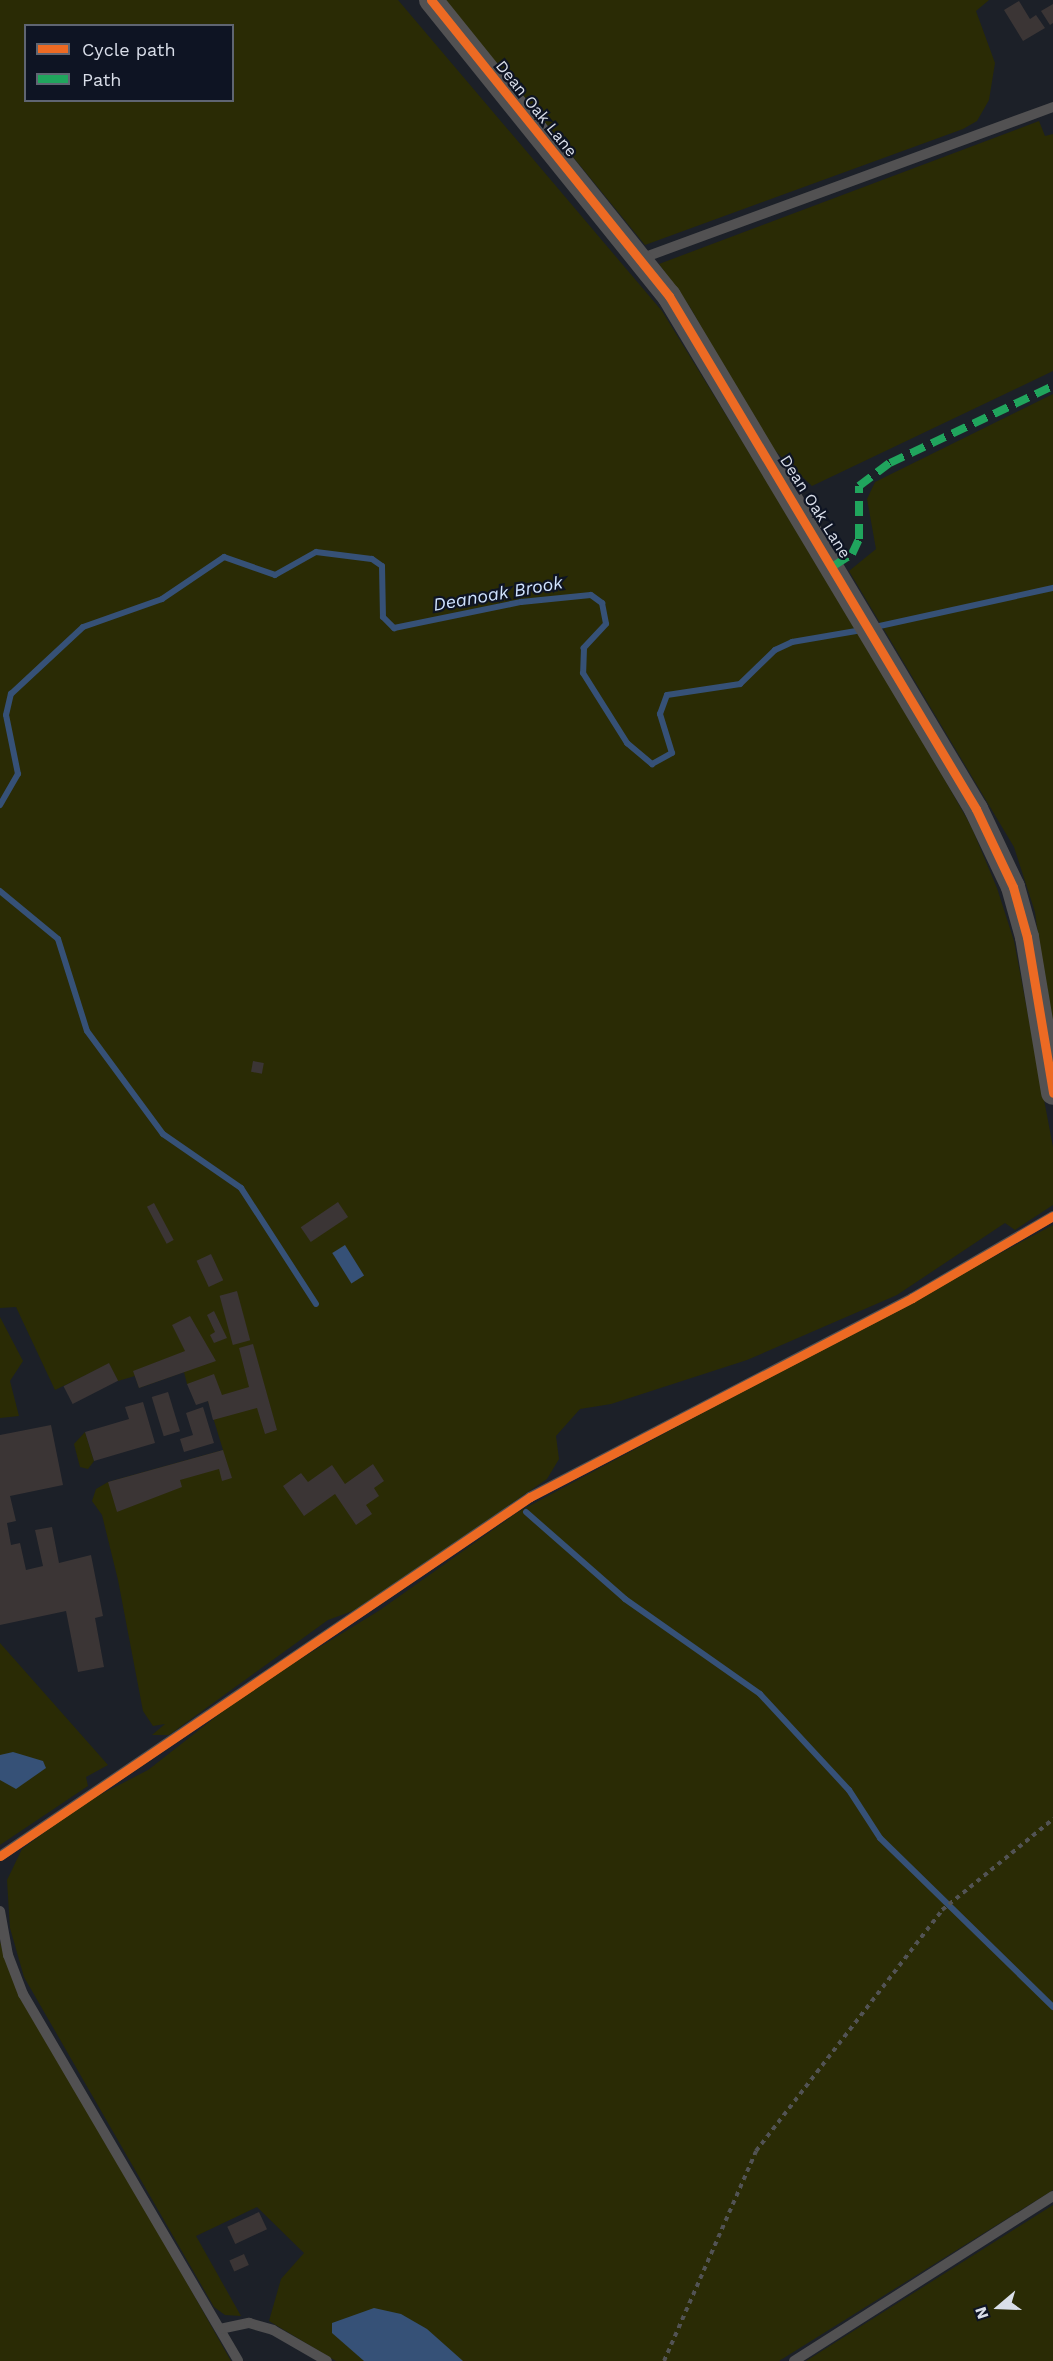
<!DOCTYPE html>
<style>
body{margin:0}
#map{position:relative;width:1053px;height:2361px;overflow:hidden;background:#1c2028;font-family:"Work Sans",sans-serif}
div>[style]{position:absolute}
.green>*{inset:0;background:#2a2b05}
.water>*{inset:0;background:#365177;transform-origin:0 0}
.stream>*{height:6px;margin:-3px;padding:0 3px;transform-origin:3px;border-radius:3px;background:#365177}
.building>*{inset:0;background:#3b3535;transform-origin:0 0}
.path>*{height:4px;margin-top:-2px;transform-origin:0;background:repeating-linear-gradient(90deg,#525354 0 4.5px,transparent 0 9px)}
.service>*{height:10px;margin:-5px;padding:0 5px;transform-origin:5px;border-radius:5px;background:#525152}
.tertiary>*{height:24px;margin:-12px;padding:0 12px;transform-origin:12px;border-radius:12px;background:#525152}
.quiet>*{height:8px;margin-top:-4px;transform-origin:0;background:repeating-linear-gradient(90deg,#20a55d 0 15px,transparent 0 23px)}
.cycleway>*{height:9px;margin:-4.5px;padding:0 4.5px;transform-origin:4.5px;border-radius:4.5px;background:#ed6a23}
span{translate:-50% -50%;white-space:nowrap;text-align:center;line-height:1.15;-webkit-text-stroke:4.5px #0e1423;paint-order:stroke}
.street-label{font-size:16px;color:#d9dee9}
.water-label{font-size:18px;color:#d0e3fe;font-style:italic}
.legend{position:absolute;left:24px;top:24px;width:210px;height:78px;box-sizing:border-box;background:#0e1423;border:2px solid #5f6572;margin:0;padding:8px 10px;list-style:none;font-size:18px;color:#d9dee9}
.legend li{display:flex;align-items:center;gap:12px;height:30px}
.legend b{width:30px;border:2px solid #5f6572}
.north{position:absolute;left:969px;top:2277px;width:60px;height:60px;-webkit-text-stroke:4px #0e1423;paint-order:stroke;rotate:251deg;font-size:16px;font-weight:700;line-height:24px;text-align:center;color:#d9dee9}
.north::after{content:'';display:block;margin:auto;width:21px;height:27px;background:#d9dee9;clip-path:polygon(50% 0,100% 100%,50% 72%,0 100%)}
</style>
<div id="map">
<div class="green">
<i style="clip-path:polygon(evenodd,0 0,398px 0,662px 311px,872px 652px,971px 826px,997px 888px,1014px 941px,1053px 1147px,1053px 1205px,1015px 1230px,1005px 1223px,897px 1295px,747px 1360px,611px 1404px,580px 1409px,556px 1436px,559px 1459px,547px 1479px,358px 1609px,328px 1620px,169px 1735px,152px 1735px,165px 1724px,153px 1726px,143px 1711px,118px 1580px,102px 1515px,92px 1501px,96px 1489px,108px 1482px,223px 1450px,208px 1401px,187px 1384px,184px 1372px,139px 1388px,135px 1376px,118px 1381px,109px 1364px,55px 1390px,16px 1307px,0 1308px,0 0,26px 26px,232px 26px,232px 100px,26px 100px,26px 26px)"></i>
<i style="clip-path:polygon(445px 0,989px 0,976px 11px,995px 63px,989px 100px,977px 121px,963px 129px,645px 245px)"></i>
<i style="clip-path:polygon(1039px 121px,1045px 136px,1053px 134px,1053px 371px,812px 486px,765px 441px,690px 307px,659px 264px)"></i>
<i style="clip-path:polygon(1053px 394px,1053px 1047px,1035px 912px,1014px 847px,849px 571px,876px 549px,867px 499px,875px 482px)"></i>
<i style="clip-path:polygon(1053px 1225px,1053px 2190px,779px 2361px,336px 2361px,269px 2321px,281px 2279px,304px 2253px,257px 2207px,196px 2236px,241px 2316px,225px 2315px,214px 2307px,24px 1977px,10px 1928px,7px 1880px,22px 1849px,84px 1803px,148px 1770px,250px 1690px,380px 1610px,518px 1512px)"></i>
<i style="clip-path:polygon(0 1317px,23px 1361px,10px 1381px,19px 1416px,0 1418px)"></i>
<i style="clip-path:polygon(85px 1432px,94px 1461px,88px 1469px,80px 1467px,74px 1444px)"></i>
<i style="clip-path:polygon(0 1643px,108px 1765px,86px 1777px,88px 1786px,0 1845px)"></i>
<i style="clip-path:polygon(0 1941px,5px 1960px,231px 2361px,0 2361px)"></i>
<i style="clip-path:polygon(1053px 2205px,1053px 2361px,806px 2361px,866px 2323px)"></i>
</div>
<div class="water">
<i style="left:345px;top:1245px;width:36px;height:15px;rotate:58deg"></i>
<i style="clip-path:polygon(13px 1752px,43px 1761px,46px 1768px,16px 1789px,0 1780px,0 1755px)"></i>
<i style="clip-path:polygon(374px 2308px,401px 2314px,427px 2329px,463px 2361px,364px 2361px,332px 2333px,332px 2323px)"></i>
</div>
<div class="stream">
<i style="left:875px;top:627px;width:182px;rotate:-12.4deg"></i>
<i style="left:0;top:805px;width:36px;rotate:-60deg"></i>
<i style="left:18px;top:774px;width:60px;rotate:-101.5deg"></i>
<i style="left:6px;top:715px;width:22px;rotate:-77deg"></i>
<i style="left:11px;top:694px;width:98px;rotate:-42.9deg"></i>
<i style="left:83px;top:627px;width:84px;rotate:-19.5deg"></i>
<i style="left:162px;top:599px;width:75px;rotate:-34.1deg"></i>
<i style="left:224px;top:557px;width:54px;rotate:19.4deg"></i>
<i style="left:275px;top:575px;width:47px;rotate:-29.3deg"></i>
<i style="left:316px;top:552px;width:56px;rotate:7.1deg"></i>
<i style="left:372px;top:559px;width:12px;rotate:35deg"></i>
<i style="left:382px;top:566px;width:51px;rotate:88.9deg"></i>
<i style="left:383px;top:617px;width:16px;rotate:45deg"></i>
<i style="left:394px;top:628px;width:130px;rotate:-11.6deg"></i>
<i style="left:521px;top:602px;width:70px;rotate:-5.7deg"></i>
<i style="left:591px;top:595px;width:14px;rotate:36deg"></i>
<i style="left:602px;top:603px;width:21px;rotate:79deg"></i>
<i style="left:606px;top:624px;width:33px;rotate:133deg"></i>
<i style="left:584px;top:648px;width:25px;rotate:92deg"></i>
<i style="left:583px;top:673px;width:83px;rotate:57.8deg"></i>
<i style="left:627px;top:743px;width:33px;rotate:40deg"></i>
<i style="left:652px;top:764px;width:23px;rotate:-29deg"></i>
<i style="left:672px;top:753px;width:41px;rotate:-107.1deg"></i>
<i style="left:660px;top:714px;width:20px;rotate:-70deg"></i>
<i style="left:667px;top:695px;width:74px;rotate:-8.6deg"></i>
<i style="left:740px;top:684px;width:49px;rotate:-44.2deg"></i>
<i style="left:775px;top:650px;width:19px;rotate:-25deg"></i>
<i style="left:792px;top:642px;width:71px;rotate:-9.7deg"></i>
<i style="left:0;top:891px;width:75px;rotate:39.6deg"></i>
<i style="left:58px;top:939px;width:96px;rotate:72.5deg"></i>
<i style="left:87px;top:1031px;width:128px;rotate:53.6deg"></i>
<i style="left:163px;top:1134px;width:95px;rotate:34.7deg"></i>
<i style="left:241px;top:1188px;width:138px;rotate:57.1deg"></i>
<i style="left:526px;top:1512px;width:132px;rotate:41.3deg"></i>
<i style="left:625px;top:1599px;width:165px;rotate:35.1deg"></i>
<i style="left:760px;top:1694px;width:131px;rotate:47.2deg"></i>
<i style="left:849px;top:1790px;width:57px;rotate:57.1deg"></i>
<i style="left:880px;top:1838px;width:242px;rotate:44.3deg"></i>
</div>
<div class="building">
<i style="clip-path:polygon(1019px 1px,1030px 19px,1036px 15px,1045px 28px,1023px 41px,1004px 10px)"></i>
<i style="clip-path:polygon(1053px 4px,1053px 23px,1050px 25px,1041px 11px)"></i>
<i style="left:253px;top:1061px;width:11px;height:11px;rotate:10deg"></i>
<i style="left:338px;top:1202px;width:18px;height:45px;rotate:56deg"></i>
<i style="left:154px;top:1203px;width:42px;height:8px;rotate:62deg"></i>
<i style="left:211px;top:1254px;width:29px;height:16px;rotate:65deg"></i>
<i style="left:237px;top:1291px;width:51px;height:18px;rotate:75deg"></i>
<i style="clip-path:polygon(214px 1311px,227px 1338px,214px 1343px,210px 1335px,215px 1332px,207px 1315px)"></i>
<i style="clip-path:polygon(190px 1316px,216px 1361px,139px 1388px,133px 1371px,185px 1351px,172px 1325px)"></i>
<i style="clip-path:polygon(253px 1344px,277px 1430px,265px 1434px,257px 1408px,213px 1420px,208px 1401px,196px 1405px,187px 1384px,214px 1374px,222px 1395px,249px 1387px,239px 1348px)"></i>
<i style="left:109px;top:1363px;width:20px;height:51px;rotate:63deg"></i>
<i style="left:168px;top:1392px;width:41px;height:17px;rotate:73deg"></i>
<i style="clip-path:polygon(143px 1402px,155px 1443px,94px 1461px,85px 1432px,129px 1419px,125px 1407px)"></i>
<i style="clip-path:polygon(203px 1407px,214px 1443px,184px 1452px,180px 1439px,193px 1435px,186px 1413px)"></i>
<i style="clip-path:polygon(51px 1425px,63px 1485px,10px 1496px,16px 1521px,7px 1523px,11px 1545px,20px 1543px,26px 1570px,43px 1566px,35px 1530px,52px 1527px,59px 1563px,91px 1555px,103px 1616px,95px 1618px,104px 1667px,78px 1672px,66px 1611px,0 1625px,0 1435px)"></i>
<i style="clip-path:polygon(223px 1450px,232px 1478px,222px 1481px,219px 1469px,180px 1480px,182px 1487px,117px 1512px,108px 1482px)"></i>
<i style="clip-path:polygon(373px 1464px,384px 1481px,374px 1488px,379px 1496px,366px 1505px,372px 1514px,356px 1525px,335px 1494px,304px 1516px,283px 1486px,301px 1473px,308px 1482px,332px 1465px,345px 1484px)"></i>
<i style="left:259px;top:2212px;width:19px;height:35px;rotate:65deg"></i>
<i style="left:244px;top:2254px;width:12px;height:16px;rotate:66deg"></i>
</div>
<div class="path">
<i style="left:664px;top:2361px;width:229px;rotate:-66.3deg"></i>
<i style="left:756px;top:2151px;width:304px;rotate:-52.3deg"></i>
<i style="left:942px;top:1910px;width:144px;rotate:-39.3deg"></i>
</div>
<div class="service">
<i style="left:640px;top:259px;width:440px;rotate:-20.2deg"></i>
<i style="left:0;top:1856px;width:640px;rotate:-34.11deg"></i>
<i style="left:530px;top:1497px;width:431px;rotate:-27.5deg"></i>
<i style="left:912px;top:1298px;width:163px;rotate:-30.2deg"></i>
<i style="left:0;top:1911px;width:45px;rotate:79.7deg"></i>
<i style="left:8px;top:1955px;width:42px;rotate:69deg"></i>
<i style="left:23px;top:1994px;width:425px;rotate:59.6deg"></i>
<i style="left:220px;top:2329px;width:30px;rotate:-12deg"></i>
<i style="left:249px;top:2323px;width:25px;rotate:16deg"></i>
<i style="left:273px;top:2330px;width:62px;rotate:29.9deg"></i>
<i style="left:794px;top:2361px;width:307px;rotate:-32.5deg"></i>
</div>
<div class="tertiary">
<i style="left:431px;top:0;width:380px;rotate:51.2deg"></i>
<i style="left:669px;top:296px;width:598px;rotate:59.1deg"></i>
<i style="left:976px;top:809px;width:86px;rotate:64.6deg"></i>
<i style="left:1013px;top:887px;width:52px;rotate:74.4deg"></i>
<i style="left:1027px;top:937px;width:158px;rotate:80.5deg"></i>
</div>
<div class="quiet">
<i style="left:835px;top:565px;width:20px;rotate:-33deg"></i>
<i style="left:852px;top:554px;width:17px;rotate:-65deg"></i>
<i style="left:859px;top:539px;width:53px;rotate:-90deg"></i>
<i style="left:859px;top:486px;width:39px;rotate:-37deg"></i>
<i style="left:890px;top:463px;width:180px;rotate:-25.3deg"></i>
</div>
<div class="cycleway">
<i style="left:431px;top:0;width:380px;rotate:51.2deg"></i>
<i style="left:669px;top:296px;width:598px;rotate:59.1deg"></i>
<i style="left:976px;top:809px;width:86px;rotate:64.6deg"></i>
<i style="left:1013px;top:887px;width:52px;rotate:74.4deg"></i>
<i style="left:1027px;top:937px;width:158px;rotate:80.5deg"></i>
<i style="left:0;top:1856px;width:640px;rotate:-34.11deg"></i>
<i style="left:530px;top:1497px;width:431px;rotate:-27.5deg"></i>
<i style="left:912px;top:1298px;width:163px;rotate:-30.2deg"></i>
</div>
<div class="street-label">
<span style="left:536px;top:109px;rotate:51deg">Dean Oak Lane</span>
<span style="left:815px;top:507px;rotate:58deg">Dean Oak Lane</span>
</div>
<div class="water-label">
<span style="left:498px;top:594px;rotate:-10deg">Deanoak Brook</span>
</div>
<ul class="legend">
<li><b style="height:8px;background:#ed6a23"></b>Cycle path</li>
<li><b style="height:8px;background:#20a55d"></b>Path</li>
</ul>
<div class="north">N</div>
</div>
